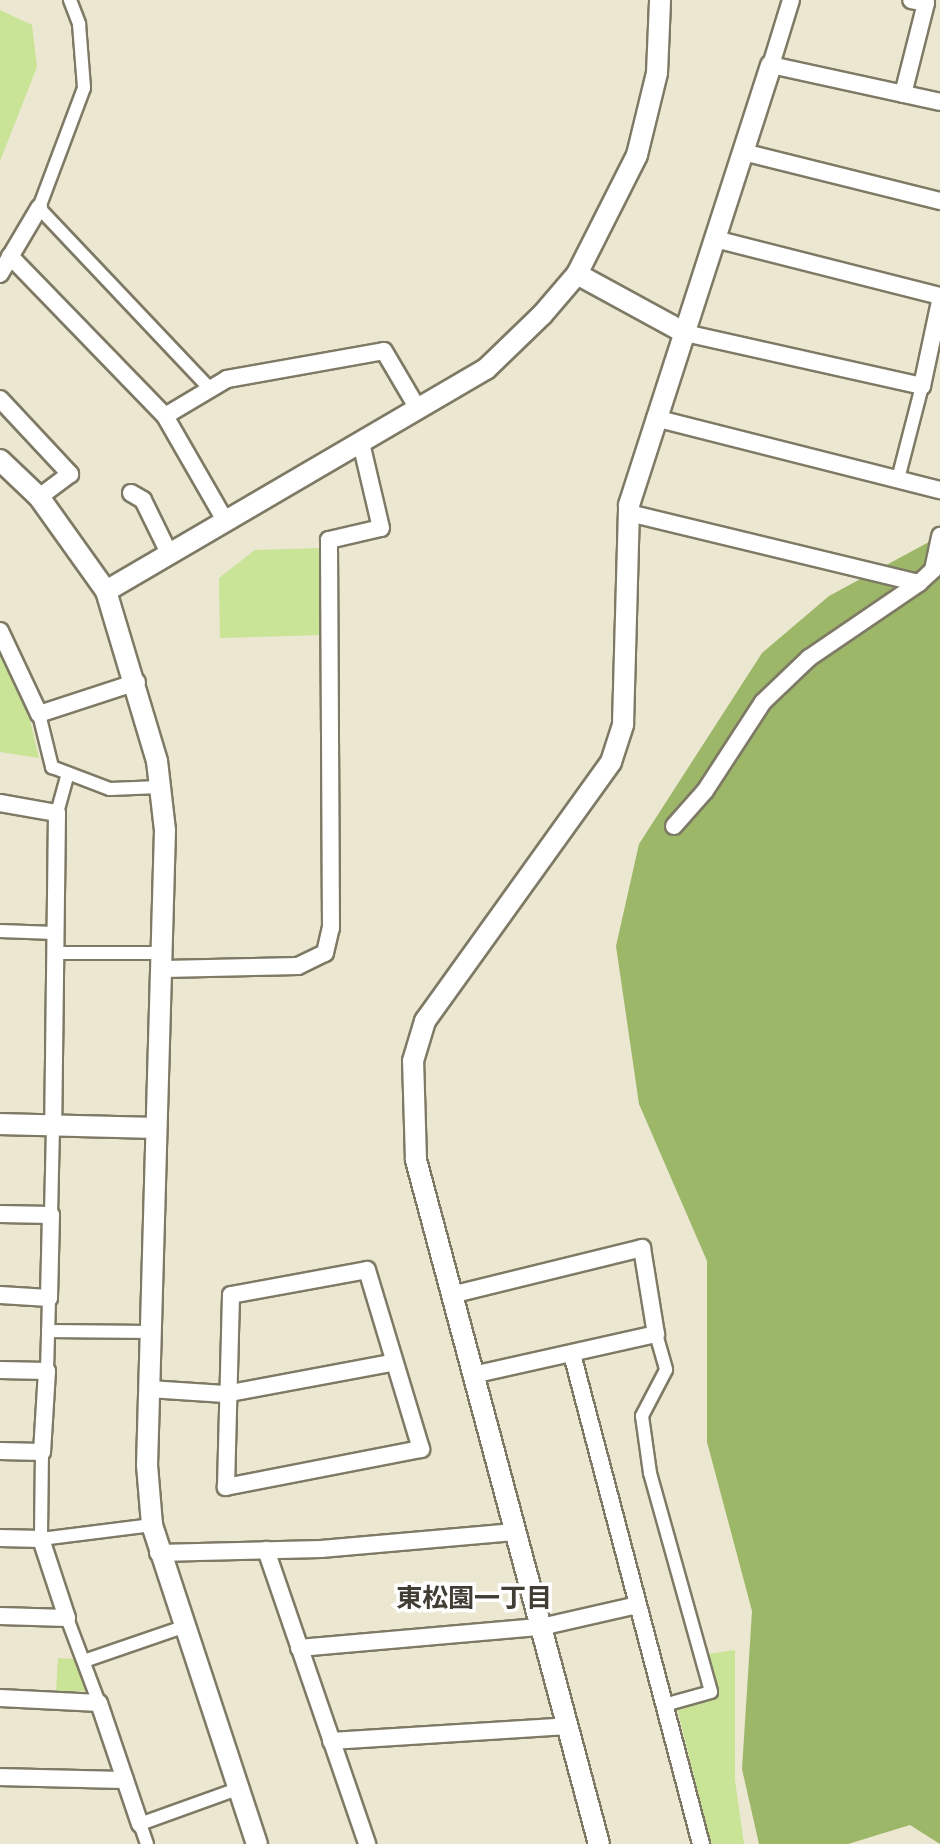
<!DOCTYPE html>
<meta charset="utf-8">
<style>
body{margin:0}
#map{position:relative;width:940px;height:1844px;overflow:hidden;background:#ebe7d0;font-family:"Space Grotesk","Noto Sans JP",sans-serif}
div>[style]{position:absolute}
.green>*{inset:0;background:#c9e397}
.forest>*{inset:0;background:#9db769}
.roads{filter:drop-shadow(2px 0 #7e7a65) drop-shadow(-2px 0 #7e7a65) drop-shadow(0 2px #7e7a65) drop-shadow(0 -2px #7e7a65)}
.pedestrian>*{height:12px;margin:-6px;padding:0 6px;transform-origin:6px;border-radius:6px;background:#fff}
.minor>*{height:16px;margin:-8px;padding:0 8px;transform-origin:8px;border-radius:8px;background:#fff}
.tertiary>*{height:20px;margin:-10px;padding:0 10px;transform-origin:10px;border-radius:10px;background:#fff}
span{translate:-50% -50%;white-space:nowrap;text-align:center;line-height:1.15;-webkit-text-stroke:7px #fff;paint-order:stroke}
.neighbourhood-label{font-size:26px;color:#3f3d34;font-weight:700}
</style>
<div id="map">
<div class="green">
<i style="clip-path:polygon(0 10px,32px 25px,37px 67px,0 161px)"></i>
<i style="clip-path:polygon(322px 548px,322px 635px,220px 638px,219px 578px,255px 550px)"></i>
<i style="clip-path:polygon(0 645px,29px 716px,39px 758px,0 752px)"></i>
<i style="clip-path:polygon(735px 1650px,735px 1780px,744px 1844px,711px 1844px,677px 1708px,714px 1698px,708px 1654px)"></i>
<i style="clip-path:polygon(58px 1658px,77px 1659px,89px 1691px,56px 1692px)"></i>
</div>
<div class="forest">
<i style="clip-path:polygon(940px 536px,940px 1844px,910px 1825px,848px 1844px,759px 1844px,742px 1769px,752px 1611px,707px 1442px,707px 1261px,639px 1104px,616px 946px,639px 844px,762px 653px,829px 596px)"></i>
</div>
<div class="roads">
<div class="pedestrian">
<i style="left:70px;top:0;width:26px;rotate:69deg"></i>
<i style="left:79px;top:24px;width:64px;rotate:85.5deg"></i>
<i style="left:84px;top:88px;width:128px;rotate:110.6deg"></i>
<i style="left:39px;top:208px;width:249px;rotate:46.6deg"></i>
<i style="left:898px;top:479px;width:96px;rotate:-75.5deg"></i>
<i style="left:39px;top:714px;width:55px;rotate:76.2deg"></i>
<i style="left:52px;top:767px;width:62px;rotate:20.8deg"></i>
<i style="left:110px;top:789px;width:50px;rotate:-2.3deg"></i>
<i style="left:57px;top:813px;width:41px;rotate:-74.6deg"></i>
<i style="left:0;top:931px;width:55px;rotate:2.1deg"></i>
<i style="left:55px;top:953px;width:109px"></i>
<i style="left:51px;top:1215px;width:89px;rotate:-88.7deg"></i>
<i style="left:48px;top:1331px;width:103px;rotate:0.6deg"></i>
<i style="left:656px;top:1334px;width:37px;rotate:74deg"></i>
<i style="left:666px;top:1370px;width:52px;rotate:117.6deg"></i>
<i style="left:642px;top:1416px;width:58px;rotate:82deg"></i>
<i style="left:650px;top:1473px;width:227px;rotate:74.4deg"></i>
<i style="left:711px;top:1692px;width:49px;rotate:164.5deg"></i>
<i style="left:47px;top:1371px;width:73px;rotate:-88.4deg"></i>
<i style="left:42px;top:1452px;width:87px;rotate:90.7deg"></i>
<i style="left:41px;top:1539px;width:112px;rotate:-7.2deg"></i>
<i style="left:67px;top:1618px;width:91px;rotate:69.4deg"></i>
<i style="left:84px;top:1661px;width:105px;rotate:-19deg"></i>
<i style="left:147px;top:1844px;width:21px;rotate:-109deg"></i>
<i style="left:140px;top:1824px;width:103px;rotate:-19.8deg"></i>
</div>
<div class="minor">
<i style="left:791px;top:0;width:68px;rotate:107.1deg"></i>
<i style="left:771px;top:65px;width:173px;rotate:12.3deg"></i>
<i style="left:903px;top:94px;width:94px;rotate:-75.8deg"></i>
<i style="left:926px;top:3px;width:15px;rotate:-169deg"></i>
<i style="left:743px;top:152px;width:203px;rotate:14deg"></i>
<i style="left:715px;top:239px;width:232px;rotate:14.2deg"></i>
<i style="left:10px;top:256px;width:223px;rotate:45.9deg"></i>
<i style="left:165px;top:416px;width:122px;rotate:60.1deg"></i>
<i style="left:0;top:274px;width:77px;rotate:-59.4deg"></i>
<i style="left:685px;top:333px;width:243px;rotate:12.6deg"></i>
<i style="left:922px;top:386px;width:87px;rotate:-78deg"></i>
<i style="left:0;top:399px;width:103px;rotate:47deg"></i>
<i style="left:70px;top:474px;width:39px;rotate:143deg"></i>
<i style="left:165px;top:416px;width:72px;rotate:-30.8deg"></i>
<i style="left:227px;top:379px;width:159px;rotate:-10.1deg"></i>
<i style="left:384px;top:351px;width:67px;rotate:59.6deg"></i>
<i style="left:655px;top:418px;width:294px;rotate:14.2deg"></i>
<i style="left:131px;top:493px;width:14px;rotate:30deg"></i>
<i style="left:143px;top:500px;width:59px;rotate:63.9deg"></i>
<i style="left:629px;top:513px;width:298px;rotate:13.6deg"></i>
<i style="left:919px;top:583px;width:19px;rotate:-43deg"></i>
<i style="left:933px;top:570px;width:35px;rotate:-78deg"></i>
<i style="left:0;top:631px;width:92px;rotate:64.8deg"></i>
<i style="left:39px;top:714px;width:103px;rotate:-18.1deg"></i>
<i style="left:0;top:803px;width:58px;rotate:10deg"></i>
<i style="left:57px;top:813px;width:313px;rotate:90.7deg"></i>
<i style="left:674px;top:826px;width:47px;rotate:-48.5deg"></i>
<i style="left:705px;top:791px;width:106px;rotate:-56.9deg"></i>
<i style="left:763px;top:702px;width:64px;rotate:-43.7deg"></i>
<i style="left:809px;top:658px;width:133px;rotate:-34.3deg"></i>
<i style="left:164px;top:969px;width:134px;rotate:-1.3deg"></i>
<i style="left:298px;top:966px;width:30px;rotate:-26deg"></i>
<i style="left:325px;top:953px;width:26px;rotate:-77deg"></i>
<i style="left:331px;top:928px;width:388px;rotate:-90.3deg"></i>
<i style="left:329px;top:540px;width:53px;rotate:-13deg"></i>
<i style="left:381px;top:528px;width:87px;rotate:-103.2deg"></i>
<i style="left:0;top:1214px;width:51px;rotate:1.1deg"></i>
<i style="left:51px;top:1215px;width:83px;rotate:91.4deg"></i>
<i style="left:49px;top:1298px;width:49px;rotate:-176.5deg"></i>
<i style="left:367px;top:1270px;width:187px;rotate:73.2deg"></i>
<i style="left:421px;top:1449px;width:199px;rotate:169deg"></i>
<i style="left:226px;top:1487px;width:192px;rotate:-88.5deg"></i>
<i style="left:231px;top:1295px;width:138px;rotate:-10.4deg"></i>
<i style="left:451px;top:1295px;width:197px;rotate:-13.8deg"></i>
<i style="left:642px;top:1248px;width:87px;rotate:80.8deg"></i>
<i style="left:656px;top:1334px;width:189px;rotate:167.4deg"></i>
<i style="left:572px;top:1354px;width:507px;rotate:75.25deg"></i>
<i style="left:0;top:1370px;width:47px;rotate:1.2deg"></i>
<i style="left:47px;top:1371px;width:81px;rotate:93.5deg"></i>
<i style="left:42px;top:1452px;width:42px;rotate:-178.6deg"></i>
<i style="left:149px;top:1389px;width:76px;rotate:3.8deg"></i>
<i style="left:225px;top:1394px;width:168px;rotate:-10.6deg"></i>
<i style="left:0;top:1538px;width:41px;rotate:1.4deg"></i>
<i style="left:41px;top:1539px;width:83px;rotate:71.8deg"></i>
<i style="left:67px;top:1618px;width:67px;rotate:-178.3deg"></i>
<i style="left:266px;top:1550px;width:311px;rotate:71deg"></i>
<i style="left:158px;top:1553px;width:163px;rotate:-1.4deg"></i>
<i style="left:321px;top:1549px;width:194px;rotate:-5deg"></i>
<i style="left:299px;top:1648px;width:243px;rotate:-5deg"></i>
<i style="left:541px;top:1627px;width:99px;rotate:-12.8deg"></i>
<i style="left:0;top:1698px;width:99px;rotate:2.9deg"></i>
<i style="left:99px;top:1703px;width:128px;rotate:71.3deg"></i>
<i style="left:331px;top:1741px;width:237px;rotate:-3.6deg"></i>
<i style="left:0;top:1777px;width:125px;rotate:1.4deg"></i>
</div>
<div class="tertiary">
<i style="left:577px;top:274px;width:123px;rotate:28.6deg"></i>
<i style="left:0;top:460px;width:54px;rotate:43.5deg"></i>
<i style="left:39px;top:497px;width:115px;rotate:54.5deg"></i>
<i style="left:106px;top:591px;width:177px;rotate:73.3deg"></i>
<i style="left:157px;top:761px;width:69px;rotate:83.4deg"></i>
<i style="left:165px;top:830px;width:635px;rotate:91.62deg"></i>
<i style="left:147px;top:1465px;width:60px;rotate:85.2deg"></i>
<i style="left:152px;top:1525px;width:336px;rotate:71.8deg"></i>
<i style="left:106px;top:591px;width:440px;rotate:-30.3deg"></i>
<i style="left:486px;top:369px;width:78px;rotate:-44deg"></i>
<i style="left:542px;top:315px;width:54px;rotate:-49.5deg"></i>
<i style="left:577px;top:274px;width:133px;rotate:-63.2deg"></i>
<i style="left:637px;top:155px;width:84px;rotate:-76.3deg"></i>
<i style="left:657px;top:73px;width:73px;rotate:-87.6deg"></i>
<i style="left:0;top:1124px;width:156px;rotate:1.5deg"></i>
<i style="left:599px;top:1844px;width:708px;rotate:-104.98deg"></i>
<i style="left:416px;top:1160px;width:99px;rotate:-91.7deg"></i>
<i style="left:413px;top:1061px;width:42px;rotate:-73.3deg"></i>
<i style="left:425px;top:1021px;width:319px;rotate:-54.3deg"></i>
<i style="left:611px;top:762px;width:40px;rotate:-72deg"></i>
<i style="left:623px;top:724px;width:219px;rotate:-88.4deg"></i>
<i style="left:629px;top:505px;width:462px;rotate:-72.1deg"></i>
</div>
</div>
<div class="neighbourhood-label">
<span style="left:474px;top:1599px">東松園一丁目</span>
</div>
</div>
